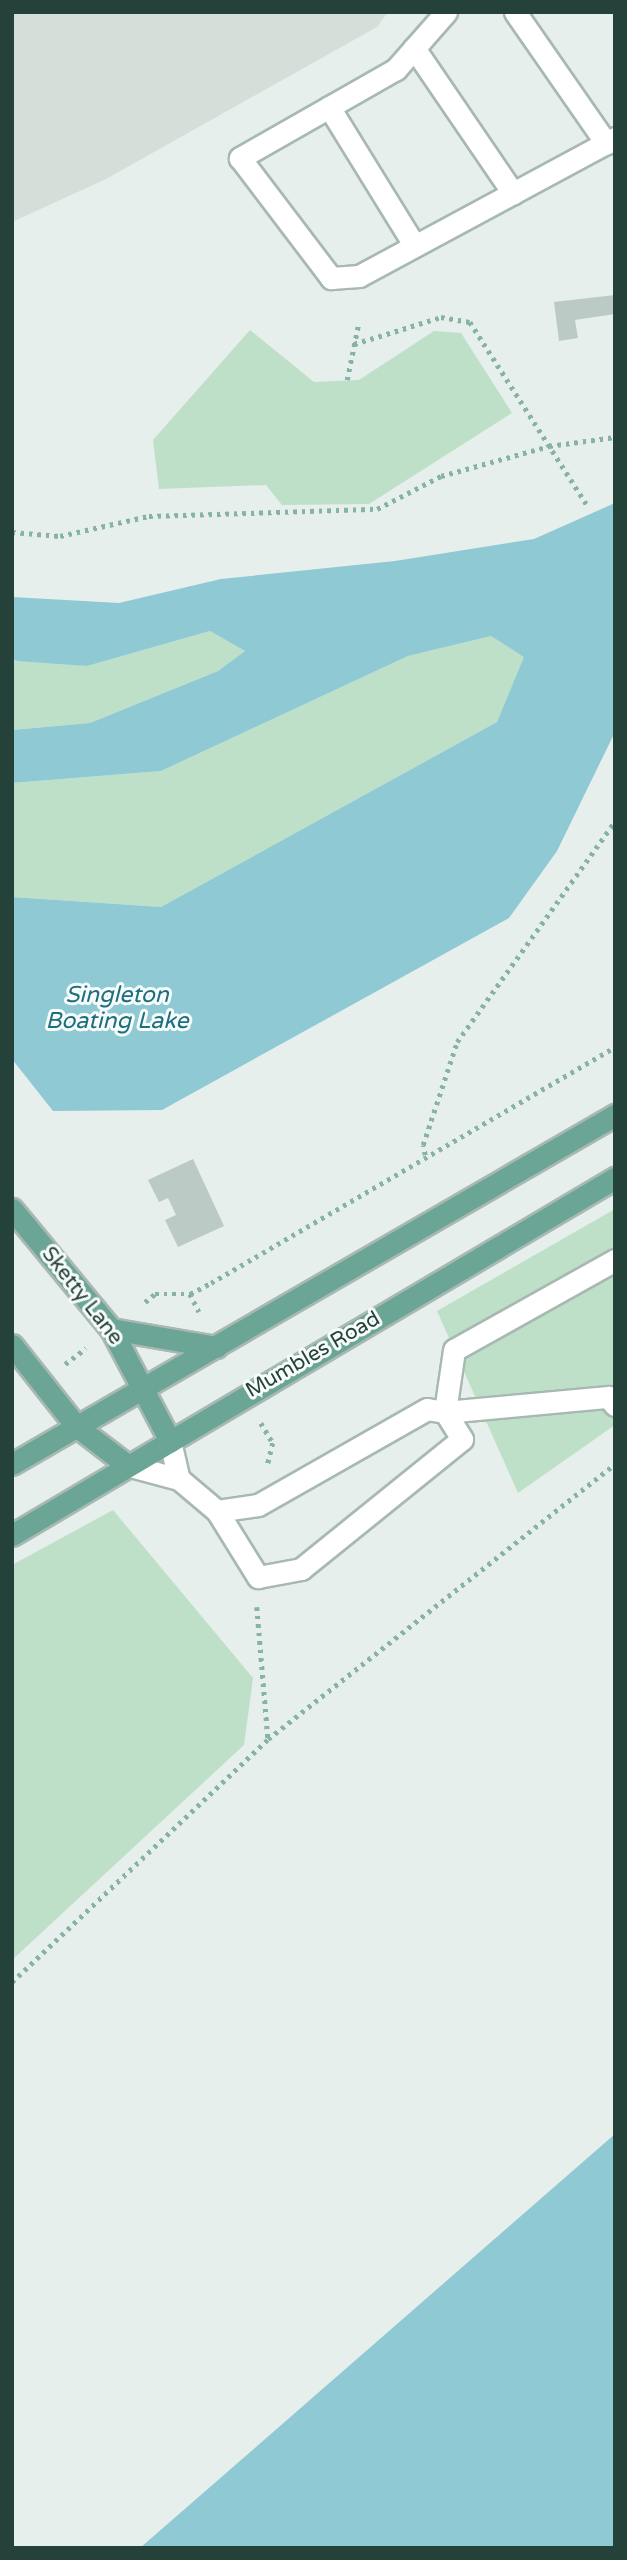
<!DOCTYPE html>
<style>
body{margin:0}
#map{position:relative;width:627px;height:2560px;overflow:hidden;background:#e6efeb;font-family:"Varela Round",sans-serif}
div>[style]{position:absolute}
.built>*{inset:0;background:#d4dfda}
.green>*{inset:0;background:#bfe0c8}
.water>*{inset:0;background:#8ec9d4}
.building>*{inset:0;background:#bbcac4}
.path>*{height:4.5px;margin-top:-2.25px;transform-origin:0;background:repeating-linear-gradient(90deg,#86b3a5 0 3.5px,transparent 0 8.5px)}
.roads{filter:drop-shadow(2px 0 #a8b8b2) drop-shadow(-2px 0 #a8b8b2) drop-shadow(0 2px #a8b8b2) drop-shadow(0 -2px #a8b8b2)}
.minor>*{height:21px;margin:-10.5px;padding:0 10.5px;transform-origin:10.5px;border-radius:10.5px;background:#fff}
.major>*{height:21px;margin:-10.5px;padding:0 10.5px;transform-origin:10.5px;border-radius:10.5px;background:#6aa596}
span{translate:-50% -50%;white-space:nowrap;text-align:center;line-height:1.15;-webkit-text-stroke:6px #f7fbf9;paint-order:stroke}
.street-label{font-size:21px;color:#24423a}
.water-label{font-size:23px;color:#1c6f80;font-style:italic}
.frame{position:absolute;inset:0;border:14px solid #24423a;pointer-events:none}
</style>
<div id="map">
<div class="built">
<i style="clip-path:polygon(12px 12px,388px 12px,377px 27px,106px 179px,12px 222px)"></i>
</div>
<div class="green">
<i style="clip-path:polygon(250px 330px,314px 382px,359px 380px,434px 331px,461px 333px,512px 413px,369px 504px,282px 505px,266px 485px,159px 489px,153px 440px)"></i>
<i style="clip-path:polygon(210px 631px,245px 651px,218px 671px,90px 723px,12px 730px,12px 659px,87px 666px)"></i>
<i style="clip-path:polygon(491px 636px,525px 657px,497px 722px,161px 907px,12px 897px,12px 783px,161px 771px,408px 656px)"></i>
<i style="clip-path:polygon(615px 1209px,615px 1425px,518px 1493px,437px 1311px)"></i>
<i style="clip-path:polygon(113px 1510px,253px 1678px,244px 1745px,12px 1960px,12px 1565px)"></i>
</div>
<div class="water">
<i style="clip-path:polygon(615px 503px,615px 732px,557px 851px,509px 918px,162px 1110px,53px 1111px,12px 1059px,12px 897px,161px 907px,497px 722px,524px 657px,491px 636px,408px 656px,161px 771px,12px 783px,12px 730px,90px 723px,218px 671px,245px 651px,210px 631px,87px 666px,18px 661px,12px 659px,12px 597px,119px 603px,221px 579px,395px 561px,534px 539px)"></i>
<i style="clip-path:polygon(615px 2134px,615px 2548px,140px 2548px)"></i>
</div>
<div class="building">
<i style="clip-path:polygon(615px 295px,615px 314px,575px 320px,578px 338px,559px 341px,554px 302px)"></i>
<i style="clip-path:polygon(193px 1159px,224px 1226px,178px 1247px,165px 1220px,176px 1215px,168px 1198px,159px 1202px,148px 1180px)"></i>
</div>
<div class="path">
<i style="left:354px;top:344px;width:91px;rotate:-17.2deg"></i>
<i style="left:441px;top:317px;width:29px;rotate:10deg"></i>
<i style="left:470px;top:322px;width:217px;rotate:57.4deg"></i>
<i style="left:347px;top:380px;width:55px;rotate:-78.5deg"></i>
<i style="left:12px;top:532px;width:48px;rotate:4.8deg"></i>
<i style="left:60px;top:536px;width:91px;rotate:-12.7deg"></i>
<i style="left:149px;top:516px;width:228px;rotate:-1.8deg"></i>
<i style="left:377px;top:509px;width:72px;rotate:-27.3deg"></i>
<i style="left:441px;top:476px;width:112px;rotate:-15.5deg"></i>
<i style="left:549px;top:446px;width:67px;rotate:-7.8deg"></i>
<i style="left:425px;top:1155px;width:10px;rotate:-101deg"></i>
<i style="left:423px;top:1145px;width:108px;rotate:-71.7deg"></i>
<i style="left:457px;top:1042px;width:272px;rotate:-54.4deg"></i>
<i style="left:190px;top:1294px;width:20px;rotate:63deg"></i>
<i style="left:145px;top:1302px;width:13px;rotate:-39deg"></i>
<i style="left:155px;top:1294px;width:35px"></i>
<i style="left:190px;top:1294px;width:24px;rotate:-28deg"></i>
<i style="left:211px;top:1283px;width:468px;rotate:-30.3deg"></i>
<i style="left:65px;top:1364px;width:26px;rotate:-37deg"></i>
<i style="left:261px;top:1423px;width:23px;rotate:59deg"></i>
<i style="left:273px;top:1443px;width:21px;rotate:104deg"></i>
<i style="left:257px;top:1607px;width:131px;rotate:85.2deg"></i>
<i style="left:12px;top:1982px;width:353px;rotate:-43.5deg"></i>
<i style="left:268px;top:1739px;width:443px;rotate:-38.4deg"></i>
</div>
<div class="roads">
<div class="minor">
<i style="left:446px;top:12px;width:76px;rotate:131.3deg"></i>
<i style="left:396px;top:69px;width:180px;rotate:150.3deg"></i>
<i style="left:240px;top:158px;width:151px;rotate:52.8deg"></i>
<i style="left:331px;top:278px;width:28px;rotate:-4deg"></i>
<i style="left:359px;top:276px;width:291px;rotate:-28.3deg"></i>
<i style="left:515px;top:12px;width:160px;rotate:55.2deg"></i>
<i style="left:414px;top:48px;width:176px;rotate:55.7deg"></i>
<i style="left:329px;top:107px;width:163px;rotate:58.3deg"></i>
<i style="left:615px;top:1260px;width:184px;rotate:150.8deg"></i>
<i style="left:454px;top:1350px;width:63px;rotate:98.3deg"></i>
<i style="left:445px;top:1412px;width:164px;rotate:-5.3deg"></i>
<i style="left:608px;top:1397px;width:11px;rotate:49deg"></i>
<i style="left:170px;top:1441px;width:39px;rotate:77deg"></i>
<i style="left:127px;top:1465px;width:54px;rotate:15.1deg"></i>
<i style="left:179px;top:1479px;width:50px;rotate:40.1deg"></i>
<i style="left:217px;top:1511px;width:78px;rotate:58.2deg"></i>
<i style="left:258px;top:1577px;width:44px;rotate:-10.5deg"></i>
<i style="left:301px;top:1569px;width:207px;rotate:-38.9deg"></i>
<i style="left:462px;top:1439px;width:32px;rotate:-122deg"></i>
<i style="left:445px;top:1412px;width:18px;rotate:-171deg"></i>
<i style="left:427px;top:1409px;width:194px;rotate:150.4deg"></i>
<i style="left:258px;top:1505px;width:41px;rotate:171.7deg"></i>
</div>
<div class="major">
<i style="left:12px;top:1209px;width:156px;rotate:50.5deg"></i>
<i style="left:111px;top:1329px;width:127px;rotate:62.2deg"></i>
<i style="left:111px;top:1329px;width:107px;rotate:9.7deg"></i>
<i style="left:12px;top:1345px;width:103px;rotate:51.7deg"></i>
<i style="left:76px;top:1426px;width:64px;rotate:37.4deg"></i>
<i style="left:12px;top:1464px;width:697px;rotate:-30.06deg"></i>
<i style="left:12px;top:1535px;width:701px;rotate:-30.63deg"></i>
</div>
</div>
<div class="street-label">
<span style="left:82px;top:1296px;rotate:52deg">Sketty Lane</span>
<span style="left:313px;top:1355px;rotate:-30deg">Mumbles Road</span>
</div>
<div class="water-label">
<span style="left:117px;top:1008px">Singleton<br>Boating Lake</span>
</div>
<div class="frame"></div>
</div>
